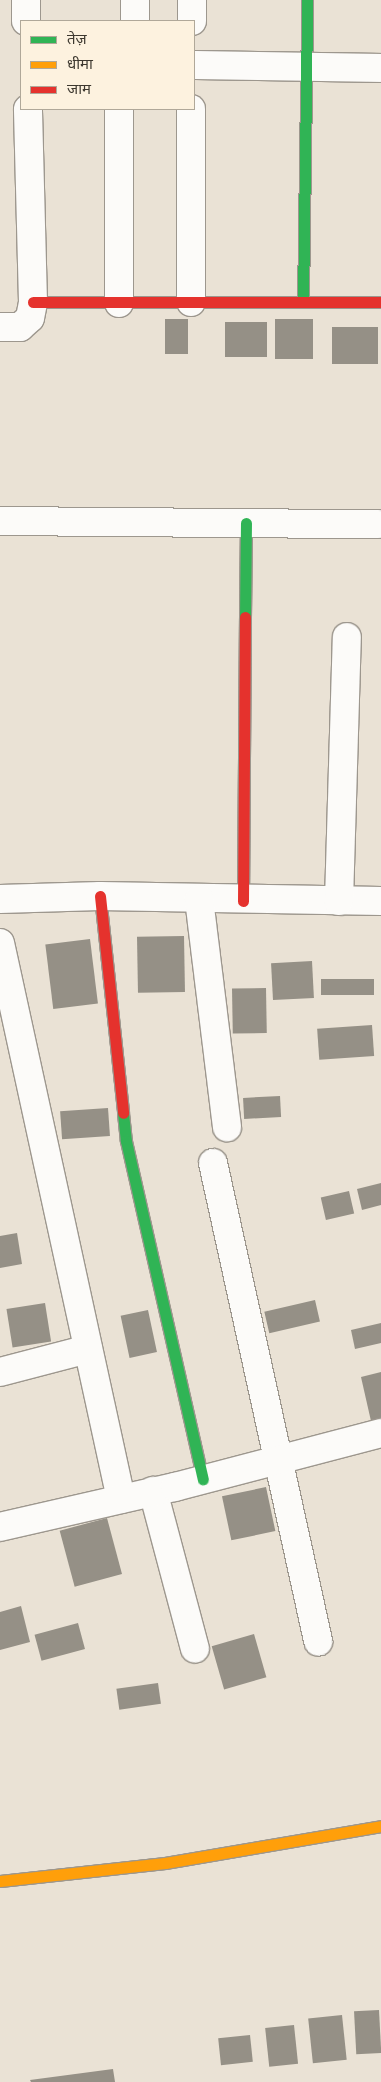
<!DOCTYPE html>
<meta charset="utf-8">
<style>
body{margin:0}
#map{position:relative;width:381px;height:2082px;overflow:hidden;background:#eae2d5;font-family:Rubik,"Noto Sans Devanagari",sans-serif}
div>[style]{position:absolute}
.building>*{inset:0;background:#959086;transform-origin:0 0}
.roads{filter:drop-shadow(1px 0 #9d978e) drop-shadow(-1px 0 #9d978e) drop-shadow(0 1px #9d978e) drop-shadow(0 -1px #9d978e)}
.street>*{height:28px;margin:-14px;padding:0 14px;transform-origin:14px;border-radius:14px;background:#fcfbf9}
.fast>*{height:11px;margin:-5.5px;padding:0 5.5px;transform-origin:5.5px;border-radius:5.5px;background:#30b455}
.slow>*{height:11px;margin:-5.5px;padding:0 5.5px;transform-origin:5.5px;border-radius:5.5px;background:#ff9f0a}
.jam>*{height:11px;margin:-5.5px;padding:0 5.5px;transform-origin:5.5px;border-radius:5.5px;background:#e5322d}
span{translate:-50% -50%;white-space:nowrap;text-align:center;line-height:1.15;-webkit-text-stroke:5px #fdf2df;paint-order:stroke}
.legend{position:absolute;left:20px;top:20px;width:175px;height:90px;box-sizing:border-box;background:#fdf2df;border:1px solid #b0a899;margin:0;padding:6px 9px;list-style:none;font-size:15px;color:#3d382f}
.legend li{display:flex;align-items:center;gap:10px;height:25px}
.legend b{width:25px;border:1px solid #b0a899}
</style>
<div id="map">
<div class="building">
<i style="left:165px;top:319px;width:23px;height:35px"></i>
<i style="left:313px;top:319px;width:40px;height:38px;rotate:90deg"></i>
<i style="left:225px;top:322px;width:42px;height:35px"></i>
<i style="left:332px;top:327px;width:46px;height:37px"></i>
<i style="left:184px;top:936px;width:56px;height:47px;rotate:89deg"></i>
<i style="left:90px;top:939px;width:65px;height:45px;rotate:83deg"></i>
<i style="left:312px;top:961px;width:37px;height:41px;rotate:87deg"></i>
<i style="left:374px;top:979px;width:16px;height:53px;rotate:90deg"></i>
<i style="left:266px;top:988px;width:45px;height:34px;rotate:89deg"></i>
<i style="left:372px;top:1025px;width:31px;height:55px;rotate:86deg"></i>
<i style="left:280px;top:1096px;width:21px;height:37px;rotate:87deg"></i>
<i style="left:108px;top:1108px;width:28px;height:48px;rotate:86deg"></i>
<i style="clip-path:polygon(381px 1183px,381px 1205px,362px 1210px,357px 1189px)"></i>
<i style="left:349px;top:1191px;width:23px;height:29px;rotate:77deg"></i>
<i style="clip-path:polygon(17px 1233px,22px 1264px,0 1268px,0 1236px)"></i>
<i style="left:315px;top:1300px;width:22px;height:52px;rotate:77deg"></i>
<i style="left:45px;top:1303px;width:39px;height:39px;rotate:81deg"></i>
<i style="left:148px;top:1310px;width:43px;height:28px;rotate:78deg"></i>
<i style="clip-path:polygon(381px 1323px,381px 1343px,355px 1349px,351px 1330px)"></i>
<i style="clip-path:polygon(381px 1372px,381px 1428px,373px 1430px,361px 1377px)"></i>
<i style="left:266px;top:1487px;width:45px;height:45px;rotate:78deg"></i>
<i style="left:107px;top:1518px;width:58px;height:49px;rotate:75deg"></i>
<i style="clip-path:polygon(21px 1606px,30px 1642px,0 1650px,0 1612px)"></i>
<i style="left:78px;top:1623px;width:27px;height:45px;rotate:75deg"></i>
<i style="left:254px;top:1634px;width:45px;height:44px;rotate:74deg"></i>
<i style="left:158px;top:1683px;width:21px;height:42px;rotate:82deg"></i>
<i style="left:379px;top:2010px;width:43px;height:25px;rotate:87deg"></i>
<i style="left:342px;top:2015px;width:45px;height:34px;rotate:84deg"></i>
<i style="left:294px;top:2025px;width:39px;height:29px;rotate:84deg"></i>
<i style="left:250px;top:2035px;width:27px;height:32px;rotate:84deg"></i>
<i style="clip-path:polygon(113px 2069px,115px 2082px,31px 2082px,30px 2080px)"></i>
</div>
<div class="roads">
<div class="street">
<i style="left:26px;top:0;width:21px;rotate:90deg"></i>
<i style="left:135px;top:21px;width:21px;rotate:-90deg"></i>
<i style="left:192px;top:21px;width:21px;rotate:-90deg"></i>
<i style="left:194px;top:65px;width:187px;rotate:0.9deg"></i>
<i style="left:191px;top:302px;width:193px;rotate:-90deg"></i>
<i style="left:119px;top:303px;width:194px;rotate:-90deg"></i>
<i style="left:0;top:327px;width:20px"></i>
<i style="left:20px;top:327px;width:13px;rotate:-42deg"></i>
<i style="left:30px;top:318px;width:16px;rotate:-79deg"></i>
<i style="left:33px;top:302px;width:193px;rotate:-91.5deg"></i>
<i style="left:0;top:521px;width:378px;rotate:0.5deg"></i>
<i style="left:0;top:899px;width:100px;rotate:-1.7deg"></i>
<i style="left:100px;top:896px;width:281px;rotate:1deg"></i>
<i style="left:199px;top:899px;width:230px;rotate:83deg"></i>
<i style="left:339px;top:901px;width:264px;rotate:-88.3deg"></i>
<i style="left:0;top:943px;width:569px;rotate:77.72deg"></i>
<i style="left:213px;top:1163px;width:490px;rotate:77.6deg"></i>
<i style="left:0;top:1372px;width:91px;rotate:-14.6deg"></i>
<i style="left:153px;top:1491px;width:163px;rotate:75.1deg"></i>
<i style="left:0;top:1527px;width:180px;rotate:-12.9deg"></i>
<i style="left:175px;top:1487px;width:213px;rotate:-14.7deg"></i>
</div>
<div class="fast">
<i style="left:303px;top:302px;width:302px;rotate:-89.2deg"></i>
<i style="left:245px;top:617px;width:94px;rotate:-89.4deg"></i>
<i style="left:123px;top:1113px;width:28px;rotate:84deg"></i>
<i style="left:126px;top:1141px;width:347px;rotate:77.2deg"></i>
</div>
<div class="slow">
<i style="left:0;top:1881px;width:166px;rotate:-6.2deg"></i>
<i style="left:165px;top:1863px;width:219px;rotate:-9.7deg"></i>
</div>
<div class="jam">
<i style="left:33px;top:302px;width:348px"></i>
<i style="left:100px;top:896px;width:218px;rotate:83.9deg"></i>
<i style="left:243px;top:901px;width:284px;rotate:-89.6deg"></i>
</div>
</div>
<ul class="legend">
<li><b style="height:6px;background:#30b455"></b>तेज़</li>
<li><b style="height:6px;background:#ff9f0a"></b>धीमा</li>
<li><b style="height:6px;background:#e5322d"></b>जाम</li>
</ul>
</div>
